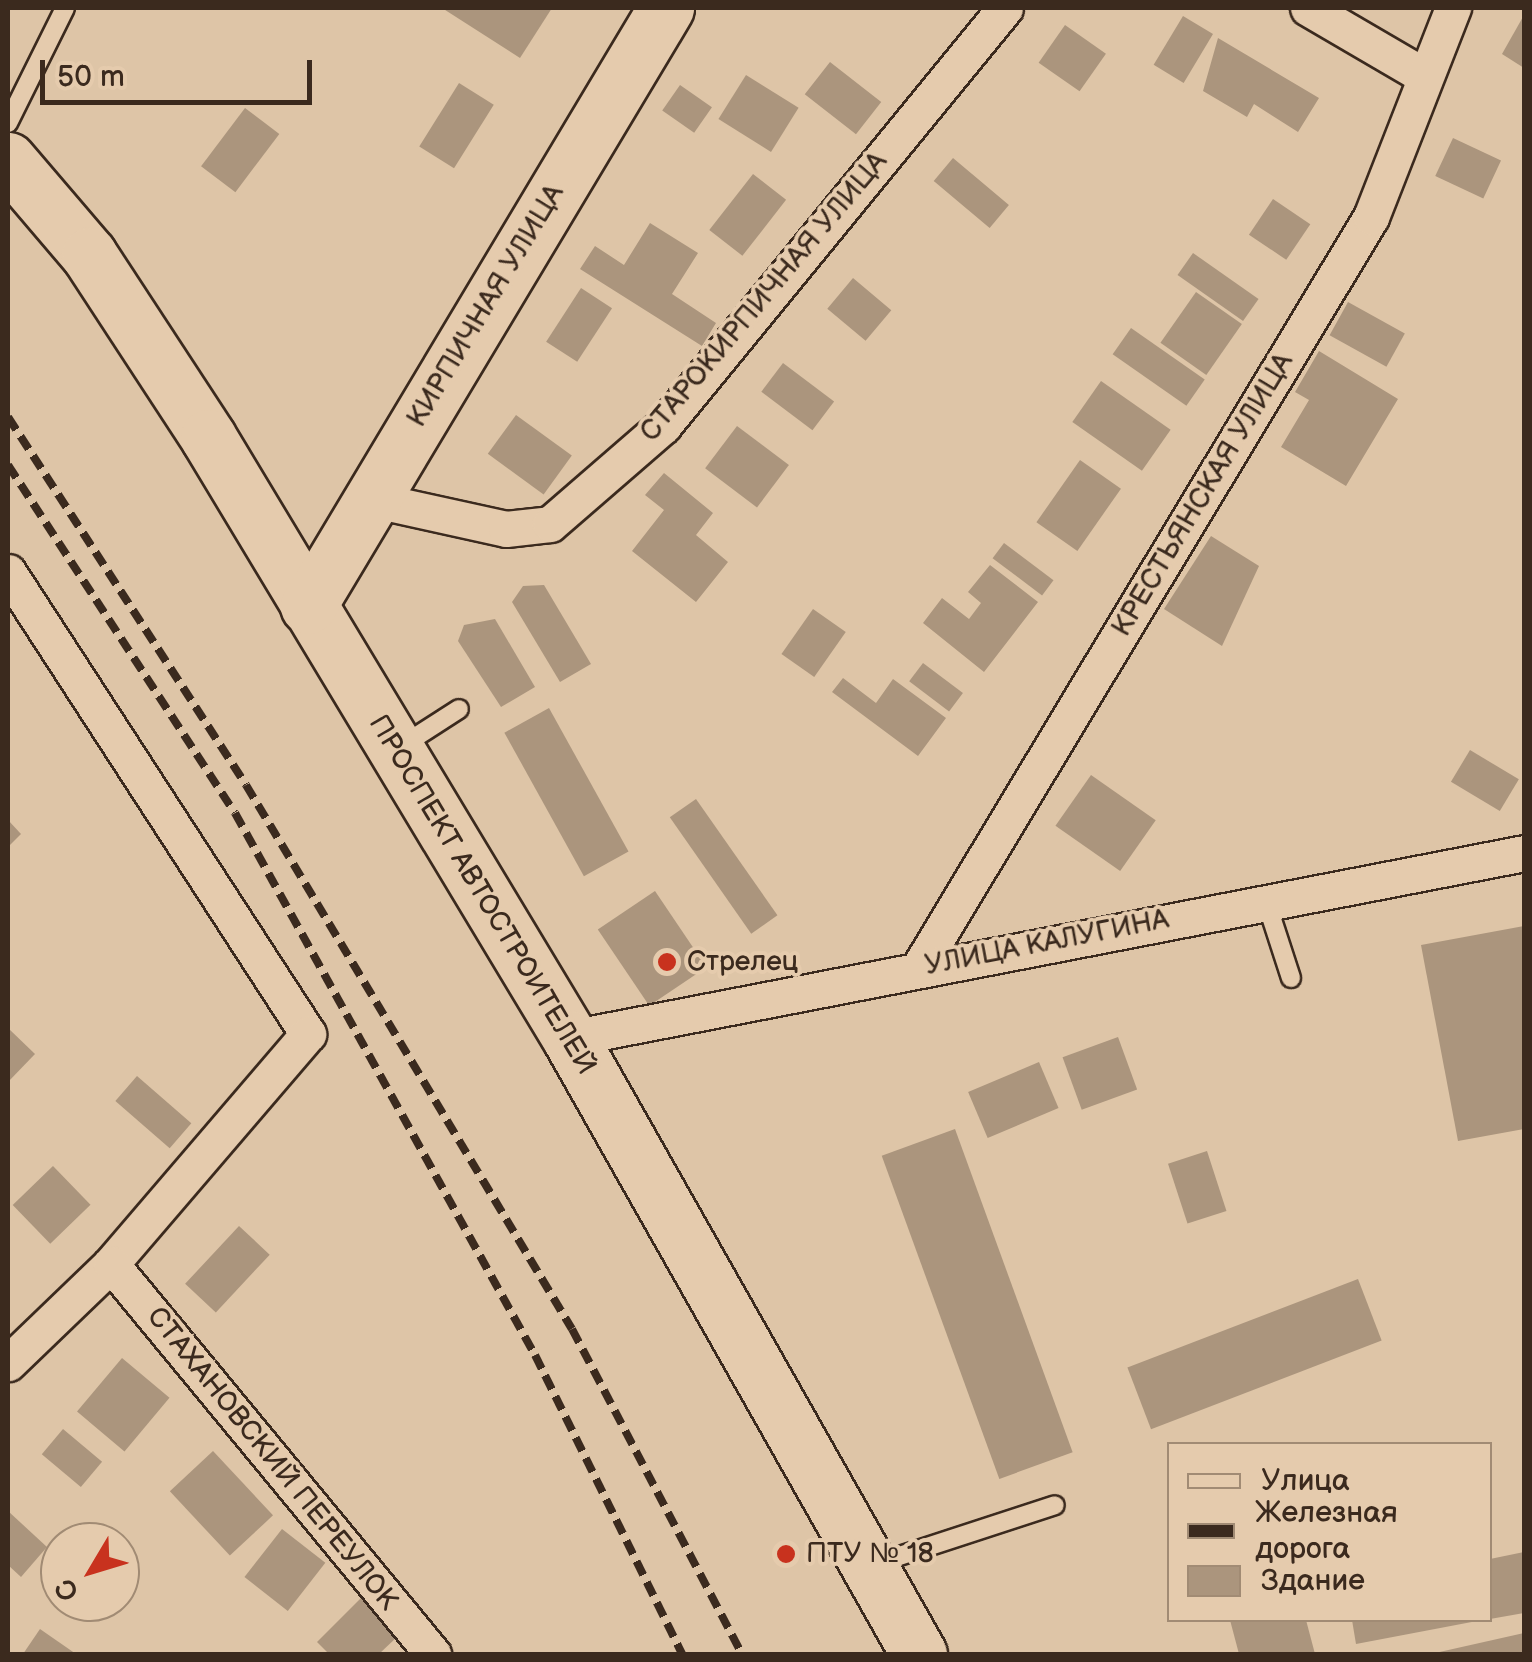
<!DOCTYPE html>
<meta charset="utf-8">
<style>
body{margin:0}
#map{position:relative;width:1532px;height:1662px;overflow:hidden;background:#dec5a7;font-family:"Balsamiq Sans",sans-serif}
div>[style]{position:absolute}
.building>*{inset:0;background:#ab957d;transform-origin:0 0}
.roads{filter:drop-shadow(2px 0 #3b2a1e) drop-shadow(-2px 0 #3b2a1e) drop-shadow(0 2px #3b2a1e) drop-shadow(0 -2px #3b2a1e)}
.service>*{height:18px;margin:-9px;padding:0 9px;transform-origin:9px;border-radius:9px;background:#e5cbad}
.minor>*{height:35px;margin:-17.5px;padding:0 17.5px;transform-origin:17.5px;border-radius:17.5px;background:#e5cbad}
.trunk>*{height:55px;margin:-27.5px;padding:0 27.5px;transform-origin:27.5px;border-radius:27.5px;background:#e5cbad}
.rail>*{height:8px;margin-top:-4px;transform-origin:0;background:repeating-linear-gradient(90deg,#3b2a1e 0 15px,transparent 0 23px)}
.dots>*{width:28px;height:28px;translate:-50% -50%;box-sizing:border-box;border:5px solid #e5cbad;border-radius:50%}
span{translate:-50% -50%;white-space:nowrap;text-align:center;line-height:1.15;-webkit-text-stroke:8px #e5cbad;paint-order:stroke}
.street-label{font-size:28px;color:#3b2a1e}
.poi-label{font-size:28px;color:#3b2a1e}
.left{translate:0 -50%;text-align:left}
.frame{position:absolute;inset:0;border:10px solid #3b2a1e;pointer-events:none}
.legend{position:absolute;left:1167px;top:1442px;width:325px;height:180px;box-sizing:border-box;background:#e5cbad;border:2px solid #a18b74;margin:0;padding:12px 18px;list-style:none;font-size:30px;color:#3b2a1e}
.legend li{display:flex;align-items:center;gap:20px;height:50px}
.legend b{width:50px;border:2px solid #a18b74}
.north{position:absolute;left:40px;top:1522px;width:100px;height:100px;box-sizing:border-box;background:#e5cbad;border:2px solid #a18b74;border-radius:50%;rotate:232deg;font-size:28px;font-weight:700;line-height:40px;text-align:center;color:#3b2a1e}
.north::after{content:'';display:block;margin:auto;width:35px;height:45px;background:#c8321e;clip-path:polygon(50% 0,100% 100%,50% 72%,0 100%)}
.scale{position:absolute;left:40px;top:60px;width:272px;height:45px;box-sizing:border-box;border:5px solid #3b2a1e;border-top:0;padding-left:12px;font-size:30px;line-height:35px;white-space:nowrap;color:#3b2a1e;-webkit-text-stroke:8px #e5cbad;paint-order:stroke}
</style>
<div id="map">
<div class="building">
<i style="clip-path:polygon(442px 8px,552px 8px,520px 58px)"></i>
<i style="clip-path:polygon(1524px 15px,1524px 68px,1502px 54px)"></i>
<i style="left:1183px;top:16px;width:35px;height:57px;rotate:31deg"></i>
<i style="left:1065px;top:25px;width:50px;height:46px;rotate:35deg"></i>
<i style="clip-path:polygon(1218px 38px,1319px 98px,1298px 132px,1254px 104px,1247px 117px,1203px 91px)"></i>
<i style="left:830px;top:62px;width:65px;height:41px;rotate:38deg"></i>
<i style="left:746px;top:75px;width:62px;height:52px;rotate:32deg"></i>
<i style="left:459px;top:83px;width:41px;height:75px;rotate:32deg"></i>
<i style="left:680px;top:85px;width:39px;height:31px;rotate:35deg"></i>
<i style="left:245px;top:108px;width:43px;height:73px;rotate:37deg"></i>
<i style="left:1453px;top:138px;width:53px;height:42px;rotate:25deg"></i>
<i style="left:953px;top:158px;width:73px;height:30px;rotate:40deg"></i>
<i style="left:753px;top:174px;width:42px;height:71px;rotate:38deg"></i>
<i style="left:1273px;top:199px;width:45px;height:43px;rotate:34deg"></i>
<i style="clip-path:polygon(650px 223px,698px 253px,672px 294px,716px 323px,702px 346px,580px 269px,595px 246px,624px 265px)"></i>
<i style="left:1193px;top:253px;width:80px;height:27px;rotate:35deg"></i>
<i style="left:853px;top:278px;width:50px;height:40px;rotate:40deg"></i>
<i style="left:581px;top:288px;width:37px;height:64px;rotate:33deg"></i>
<i style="left:1196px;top:292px;width:56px;height:62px;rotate:35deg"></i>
<i style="left:1348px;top:302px;width:65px;height:38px;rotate:29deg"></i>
<i style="left:1131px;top:328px;width:90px;height:32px;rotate:35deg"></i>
<i style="clip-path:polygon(1319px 351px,1398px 399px,1346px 486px,1281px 447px,1309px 400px,1295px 392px)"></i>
<i style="left:783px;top:363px;width:64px;height:36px;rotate:37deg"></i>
<i style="left:1101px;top:381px;width:85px;height:50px;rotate:35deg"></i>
<i style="left:516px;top:415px;width:69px;height:48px;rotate:36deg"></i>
<i style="left:737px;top:426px;width:65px;height:53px;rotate:37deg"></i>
<i style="left:1080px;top:460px;width:50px;height:76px;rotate:35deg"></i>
<i style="clip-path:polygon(664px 473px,713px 513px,696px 535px,728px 562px,696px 602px,632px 551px,664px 510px,645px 495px)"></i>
<i style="clip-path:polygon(1211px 536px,1259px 566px,1222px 646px,1164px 609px)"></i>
<i style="left:1004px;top:543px;width:62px;height:19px;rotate:37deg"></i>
<i style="clip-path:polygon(990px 565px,1038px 602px,984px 672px,923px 623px,942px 598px,969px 619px,981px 603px,968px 592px)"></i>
<i style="clip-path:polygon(544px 585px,591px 664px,560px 682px,512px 602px,523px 586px)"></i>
<i style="left:813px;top:609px;width:40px;height:55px;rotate:35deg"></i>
<i style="clip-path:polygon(495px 619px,535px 687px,501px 707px,458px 641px,464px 625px)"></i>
<i style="left:923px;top:663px;width:50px;height:23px;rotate:37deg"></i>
<i style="clip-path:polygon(843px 678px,876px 703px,893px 679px,946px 718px,918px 756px,832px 692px)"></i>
<i style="left:549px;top:708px;width:164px;height:51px;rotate:61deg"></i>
<i style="left:1470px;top:750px;width:57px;height:37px;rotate:31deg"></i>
<i style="left:1091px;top:775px;width:79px;height:62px;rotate:35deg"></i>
<i style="left:696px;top:799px;width:142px;height:32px;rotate:55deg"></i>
<i style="clip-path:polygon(8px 820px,21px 834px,8px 847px)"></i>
<i style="left:655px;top:891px;width:92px;height:69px;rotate:56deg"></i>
<i style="clip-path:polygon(1524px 926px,1524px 1129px,1458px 1141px,1421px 945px)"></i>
<i style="clip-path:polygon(8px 1028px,35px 1054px,8px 1082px)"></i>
<i style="left:1118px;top:1037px;width:56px;height:59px;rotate:70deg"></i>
<i style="left:1039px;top:1062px;width:50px;height:77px;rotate:67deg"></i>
<i style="left:137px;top:1076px;width:72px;height:33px;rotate:41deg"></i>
<i style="left:955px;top:1129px;width:344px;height:78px;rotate:70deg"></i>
<i style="left:1207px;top:1151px;width:63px;height:41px;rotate:72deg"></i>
<i style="left:53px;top:1166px;width:54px;height:56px;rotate:46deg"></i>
<i style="left:239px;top:1226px;width:42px;height:79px;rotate:43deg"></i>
<i style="left:1358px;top:1279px;width:66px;height:247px;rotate:69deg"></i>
<i style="left:122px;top:1358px;width:62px;height:70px;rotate:40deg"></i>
<i style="left:63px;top:1429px;width:51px;height:33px;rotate:40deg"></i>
<i style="left:213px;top:1451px;width:88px;height:59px;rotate:47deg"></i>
<i style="clip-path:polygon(8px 1511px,47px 1547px,21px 1577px,8px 1565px)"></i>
<i style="left:282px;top:1529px;width:55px;height:61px;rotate:38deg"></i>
<i style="clip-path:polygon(1524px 1552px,1524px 1613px,1490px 1619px,1490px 1559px)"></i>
<i style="clip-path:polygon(361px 1598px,398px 1636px,379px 1654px,329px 1654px,317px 1642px)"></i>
<i style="clip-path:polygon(1230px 1620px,1306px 1620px,1315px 1654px,1239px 1654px)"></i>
<i style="clip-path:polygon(1352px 1620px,1477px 1620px,1477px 1621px,1356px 1644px)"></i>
<i style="clip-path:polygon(40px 1629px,76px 1654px,23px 1654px)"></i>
<i style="clip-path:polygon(1524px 1633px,1524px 1654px,1435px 1654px,1435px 1653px)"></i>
</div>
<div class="roads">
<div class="service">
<i style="left:8px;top:123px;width:128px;rotate:-63.6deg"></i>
<i style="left:400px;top:747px;width:70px;rotate:-32.8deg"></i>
<i style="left:1266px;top:901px;width:81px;rotate:72deg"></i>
<i style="left:875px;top:1564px;width:189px;rotate:-18.1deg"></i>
</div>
<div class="minor">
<i style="left:1308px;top:8px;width:131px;rotate:30.3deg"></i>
<i style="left:370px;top:499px;width:139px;rotate:12.4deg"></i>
<i style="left:506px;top:529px;width:44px;rotate:-6.5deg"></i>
<i style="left:550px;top:524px;width:150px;rotate:-40.9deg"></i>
<i style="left:663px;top:426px;width:540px;rotate:-50.71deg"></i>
<i style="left:8px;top:572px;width:551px;rotate:57deg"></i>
<i style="left:308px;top:1034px;width:303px;rotate:130.6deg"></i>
<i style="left:111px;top:1264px;width:143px;rotate:136.1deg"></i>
<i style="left:920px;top:966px;width:874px;rotate:-58.95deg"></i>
<i style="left:1371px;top:217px;width:225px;rotate:-68.6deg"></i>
<i style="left:570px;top:1038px;width:972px;rotate:-10.97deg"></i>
<i style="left:111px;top:1264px;width:506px;rotate:50.46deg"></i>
</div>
<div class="trunk">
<i style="left:8px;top:160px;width:125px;rotate:49.5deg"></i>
<i style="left:89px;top:255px;width:217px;rotate:56.8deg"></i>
<i style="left:208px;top:437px;width:702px;rotate:58.94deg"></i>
<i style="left:570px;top:1038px;width:708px;rotate:60.47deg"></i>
<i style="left:308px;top:606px;width:697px;rotate:-59.09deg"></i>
</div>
</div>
<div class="rail">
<i style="left:8px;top:417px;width:438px;rotate:57.1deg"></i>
<i style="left:246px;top:785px;width:634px;rotate:59.07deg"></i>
<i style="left:572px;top:1329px;width:367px;rotate:62.4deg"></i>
<i style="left:8px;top:465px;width:415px;rotate:56.9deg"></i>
<i style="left:235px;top:813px;width:619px;rotate:61.04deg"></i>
<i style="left:535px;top:1355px;width:333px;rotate:63.8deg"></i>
</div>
<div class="dots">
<i style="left:667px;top:962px;background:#c8321e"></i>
<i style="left:786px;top:1554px;background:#c8321e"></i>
</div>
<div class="street-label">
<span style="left:764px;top:297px;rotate:-50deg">СТАРОКИРПИЧНАЯ УЛИЦА</span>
<span style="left:486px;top:306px;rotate:-59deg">КИРПИЧНАЯ УЛИЦА</span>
<span style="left:1203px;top:495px;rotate:-59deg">КРЕСТЬЯНСКАЯ УЛИЦА</span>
<span style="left:482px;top:895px;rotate:59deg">ПРОСПЕКТ АВТОСТРОИТЕЛЕЙ</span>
<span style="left:1047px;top:943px;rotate:-11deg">УЛИЦА КАЛУГИНА</span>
<span style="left:272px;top:1459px;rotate:51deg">СТАХАНОВСКИЙ ПЕРЕУЛОК</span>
</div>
<div class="poi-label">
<span class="left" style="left:687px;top:962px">Стрелец</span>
<span class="left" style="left:806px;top:1554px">ПТУ № 18</span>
</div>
<div class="frame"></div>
<ul class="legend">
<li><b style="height:12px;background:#e5cbad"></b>Улица</li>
<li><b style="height:12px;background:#3b2a1e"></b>Железная дорога</li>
<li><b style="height:28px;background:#ab957d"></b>Здание</li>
</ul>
<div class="north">С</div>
<div class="scale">50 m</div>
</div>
